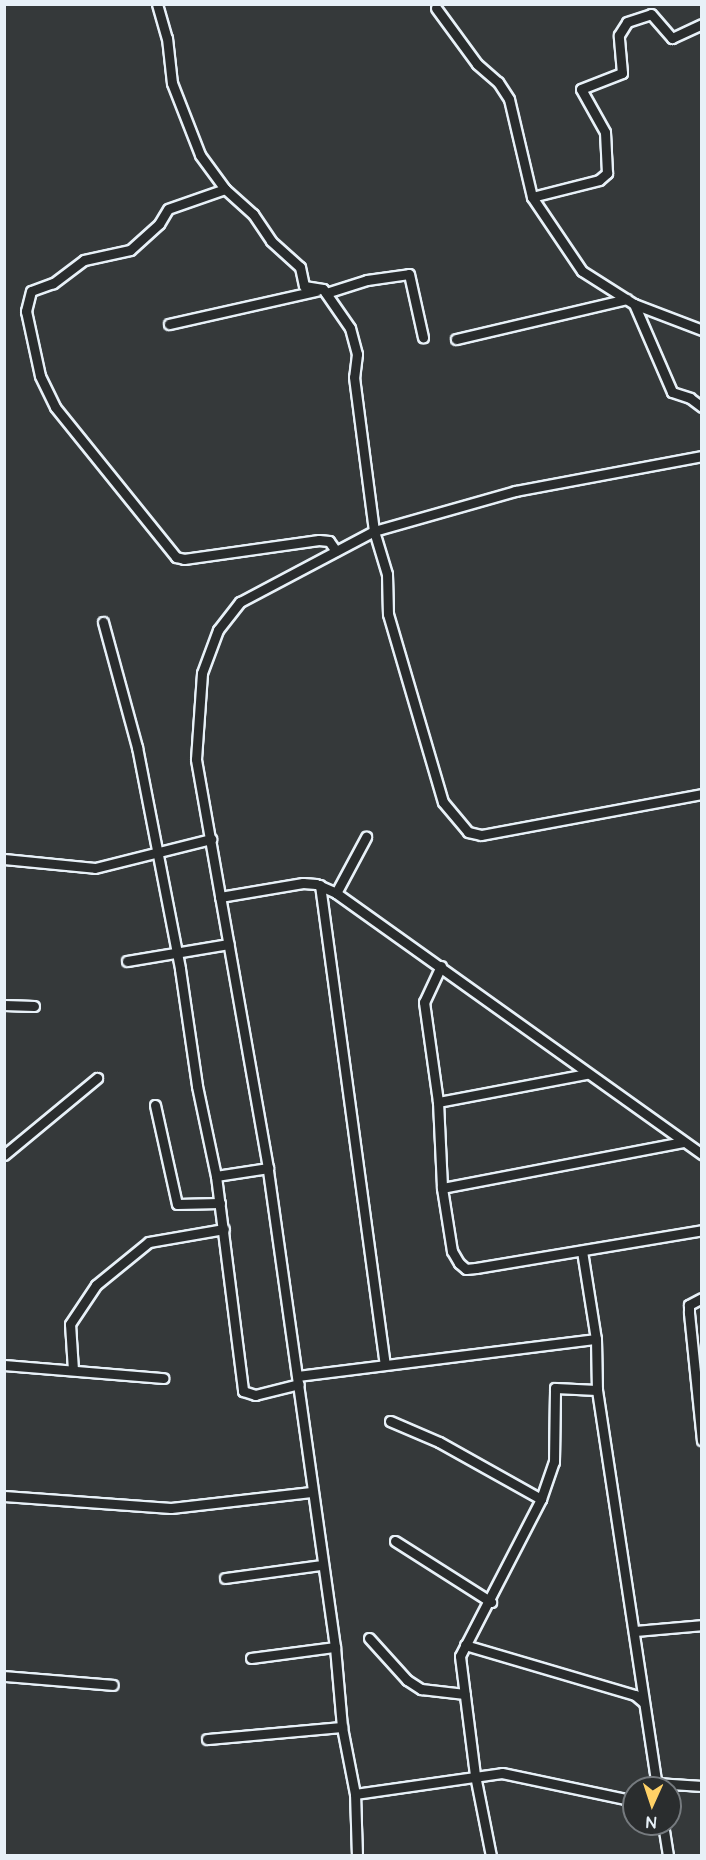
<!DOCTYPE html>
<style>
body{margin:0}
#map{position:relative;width:706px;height:1860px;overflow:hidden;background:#35393a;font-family:"Architects Daughter",sans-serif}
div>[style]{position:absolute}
.roads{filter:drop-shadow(2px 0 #e8f1f8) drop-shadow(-2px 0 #e8f1f8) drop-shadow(0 2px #e8f1f8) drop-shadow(0 -2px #e8f1f8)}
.street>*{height:9px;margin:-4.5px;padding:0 4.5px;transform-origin:4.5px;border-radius:4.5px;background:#2a2d2e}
span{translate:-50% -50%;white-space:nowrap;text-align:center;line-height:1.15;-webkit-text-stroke:6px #2a2d2e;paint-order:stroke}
.frame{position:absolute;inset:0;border:6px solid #e8f1f8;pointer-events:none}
.north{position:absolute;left:622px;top:1776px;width:60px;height:60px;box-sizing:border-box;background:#2a2d2e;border:2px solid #767b7f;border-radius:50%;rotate:183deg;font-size:16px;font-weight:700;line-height:24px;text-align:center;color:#e8f1f8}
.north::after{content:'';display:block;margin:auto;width:21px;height:27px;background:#ffd166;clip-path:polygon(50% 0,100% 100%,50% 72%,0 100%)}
</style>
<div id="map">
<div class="roads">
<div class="street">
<i style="left:157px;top:4px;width:35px;rotate:74deg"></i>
<i style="left:167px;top:38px;width:45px;rotate:83.7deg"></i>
<i style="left:172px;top:83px;width:77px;rotate:68.7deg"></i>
<i style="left:200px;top:155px;width:42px;rotate:53.7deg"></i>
<i style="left:225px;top:189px;width:38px;rotate:42deg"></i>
<i style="left:253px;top:214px;width:32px;rotate:56deg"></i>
<i style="left:271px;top:241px;width:39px;rotate:42deg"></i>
<i style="left:300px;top:267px;width:19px;rotate:78deg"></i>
<i style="left:304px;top:286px;width:19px;rotate:9deg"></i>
<i style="left:323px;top:289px;width:47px;rotate:55.3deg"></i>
<i style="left:350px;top:328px;width:27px;rotate:75deg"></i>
<i style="left:357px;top:354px;width:23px;rotate:97deg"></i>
<i style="left:354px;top:377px;width:155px;rotate:82.6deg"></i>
<i style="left:374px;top:531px;width:45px;rotate:73.2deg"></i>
<i style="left:387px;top:574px;width:40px;rotate:88.6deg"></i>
<i style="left:388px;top:614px;width:196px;rotate:73.7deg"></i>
<i style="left:443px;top:802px;width:39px;rotate:50deg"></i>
<i style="left:468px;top:832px;width:13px;rotate:13deg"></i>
<i style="left:481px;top:835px;width:225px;rotate:-10.5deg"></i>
<i style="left:436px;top:8px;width:69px;rotate:53.8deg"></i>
<i style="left:477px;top:64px;width:28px;rotate:41deg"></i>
<i style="left:498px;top:82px;width:20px;rotate:57deg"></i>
<i style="left:509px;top:99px;width:101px;rotate:76.8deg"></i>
<i style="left:532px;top:197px;width:89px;rotate:56deg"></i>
<i style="left:582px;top:271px;width:62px;rotate:32.4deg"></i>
<i style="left:634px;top:304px;width:73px;rotate:20.9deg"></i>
<i style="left:225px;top:189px;width:60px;rotate:160.7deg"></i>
<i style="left:168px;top:209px;width:17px;rotate:121deg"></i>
<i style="left:159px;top:224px;width:39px;rotate:138deg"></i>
<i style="left:130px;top:250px;width:47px;rotate:167.7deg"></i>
<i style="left:84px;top:260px;width:39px;rotate:143deg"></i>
<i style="left:53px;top:283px;width:23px;rotate:160deg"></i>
<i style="left:31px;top:291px;width:21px;rotate:104deg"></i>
<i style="left:26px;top:311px;width:66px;rotate:77.8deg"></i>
<i style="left:40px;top:376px;width:34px;rotate:64deg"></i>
<i style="left:55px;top:407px;width:193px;rotate:51.1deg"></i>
<i style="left:176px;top:557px;width:8px;rotate:14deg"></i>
<i style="left:184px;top:559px;width:136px;rotate:-8deg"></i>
<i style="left:319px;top:540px;width:10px;rotate:6deg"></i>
<i style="left:329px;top:541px;width:12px;rotate:55deg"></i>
<i style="left:532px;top:197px;width:69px;rotate:-14.2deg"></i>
<i style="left:599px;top:180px;width:11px;rotate:-41deg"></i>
<i style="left:607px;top:173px;width:41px;rotate:-92.8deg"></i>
<i style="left:605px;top:132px;width:49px;rotate:-119.2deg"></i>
<i style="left:581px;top:89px;width:44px;rotate:-21.3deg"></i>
<i style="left:622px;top:73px;width:38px;rotate:-95deg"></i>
<i style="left:619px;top:35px;width:15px;rotate:-58deg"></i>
<i style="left:627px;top:22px;width:25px;rotate:-18deg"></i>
<i style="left:651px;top:14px;width:32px;rotate:49deg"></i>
<i style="left:672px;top:38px;width:33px;rotate:-25deg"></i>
<i style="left:326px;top:293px;width:43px;rotate:-17.6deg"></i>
<i style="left:367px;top:280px;width:42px;rotate:-8.1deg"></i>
<i style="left:409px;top:274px;width:65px;rotate:77.5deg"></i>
<i style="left:634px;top:304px;width:96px;rotate:66.6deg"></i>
<i style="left:672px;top:392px;width:19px;rotate:18deg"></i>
<i style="left:690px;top:398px;width:15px;rotate:37deg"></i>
<i style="left:169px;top:324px;width:151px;rotate:-12.7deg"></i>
<i style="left:456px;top:339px;width:175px;rotate:-13.2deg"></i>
<i style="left:103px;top:622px;width:130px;rotate:74.8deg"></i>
<i style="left:137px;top:747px;width:226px;rotate:79deg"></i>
<i style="left:180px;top:969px;width:118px;rotate:81.7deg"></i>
<i style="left:197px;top:1086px;width:92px;rotate:78.1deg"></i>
<i style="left:216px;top:1176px;width:217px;rotate:82.8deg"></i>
<i style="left:243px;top:1391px;width:13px;rotate:18deg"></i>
<i style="left:255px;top:1395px;width:45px;rotate:-14deg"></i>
<i style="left:4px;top:859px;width:91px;rotate:5.6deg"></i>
<i style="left:95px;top:868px;width:120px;rotate:-14deg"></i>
<i style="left:320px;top:885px;width:484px;rotate:82.3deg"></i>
<i style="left:336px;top:893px;width:64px;rotate:-61.8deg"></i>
<i style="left:220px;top:897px;width:84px;rotate:-9.6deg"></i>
<i style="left:303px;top:883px;width:13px;rotate:4deg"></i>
<i style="left:316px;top:884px;width:22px;rotate:24deg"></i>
<i style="left:336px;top:893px;width:450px;rotate:35.5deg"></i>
<i style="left:127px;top:961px;width:103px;rotate:-9.5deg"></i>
<i style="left:441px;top:966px;width:40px;rotate:115deg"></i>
<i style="left:424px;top:1002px;width:101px;rotate:82deg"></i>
<i style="left:438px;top:1102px;width:86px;rotate:87.3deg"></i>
<i style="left:442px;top:1188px;width:64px;rotate:81deg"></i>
<i style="left:452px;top:1251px;width:14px;rotate:60deg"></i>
<i style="left:459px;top:1263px;width:9px;rotate:41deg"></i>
<i style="left:466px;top:1269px;width:10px;rotate:-6deg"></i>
<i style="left:476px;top:1268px;width:229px;rotate:-9.5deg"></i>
<i style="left:4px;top:1005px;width:30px;rotate:2deg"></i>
<i style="left:438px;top:1102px;width:151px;rotate:-10.7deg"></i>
<i style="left:155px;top:1105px;width:101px;rotate:77.5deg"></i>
<i style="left:177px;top:1204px;width:43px;rotate:-1.3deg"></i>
<i style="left:4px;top:1155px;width:121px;rotate:-39.6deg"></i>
<i style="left:216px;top:1176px;width:53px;rotate:-8.7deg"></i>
<i style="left:442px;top:1188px;width:245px;rotate:-10.8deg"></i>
<i style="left:582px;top:1251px;width:89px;rotate:81deg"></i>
<i style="left:596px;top:1339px;width:51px;rotate:88.9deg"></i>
<i style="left:597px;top:1390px;width:402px;rotate:81.4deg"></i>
<i style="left:702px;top:1298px;width:15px;rotate:152deg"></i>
<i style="left:689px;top:1305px;width:8px;rotate:90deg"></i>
<i style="left:689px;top:1313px;width:128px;rotate:84.2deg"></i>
<i style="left:4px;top:1365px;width:160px;rotate:4.7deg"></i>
<i style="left:73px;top:1370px;width:46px;rotate:-93.7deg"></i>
<i style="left:70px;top:1324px;width:47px;rotate:-56.3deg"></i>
<i style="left:96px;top:1285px;width:68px;rotate:-39.1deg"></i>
<i style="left:149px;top:1242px;width:76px;rotate:-9.8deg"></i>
<i style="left:298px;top:1376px;width:300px;rotate:-7.1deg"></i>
<i style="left:390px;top:1421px;width:53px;rotate:23.2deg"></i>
<i style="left:439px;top:1442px;width:117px;rotate:29.2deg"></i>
<i style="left:4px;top:1496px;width:167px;rotate:4.1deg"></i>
<i style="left:171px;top:1508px;width:141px;rotate:-6.5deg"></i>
<i style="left:395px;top:1541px;width:114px;rotate:32.4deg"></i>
<i style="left:225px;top:1578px;width:97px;rotate:-7.7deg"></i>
<i style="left:634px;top:1631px;width:68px;rotate:-5deg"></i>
<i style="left:369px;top:1638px;width:57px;rotate:47.9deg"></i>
<i style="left:407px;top:1680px;width:17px;rotate:33deg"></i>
<i style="left:421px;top:1689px;width:44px;rotate:6.5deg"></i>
<i style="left:465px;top:1645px;width:177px;rotate:16.4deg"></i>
<i style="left:635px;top:1695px;width:11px;rotate:41deg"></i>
<i style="left:251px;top:1658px;width:85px;rotate:-7.5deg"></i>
<i style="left:4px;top:1676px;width:109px;rotate:4.7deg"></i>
<i style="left:207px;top:1739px;width:136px;rotate:-5.1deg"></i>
<i style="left:656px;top:1783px;width:46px;rotate:3.7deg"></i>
<i style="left:355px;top:1794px;width:148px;rotate:-8.1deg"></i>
<i style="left:502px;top:1773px;width:131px;rotate:11.9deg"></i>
<i style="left:663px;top:1824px;width:32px;rotate:81deg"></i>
<i style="left:357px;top:1856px;width:62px;rotate:-91.8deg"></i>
<i style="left:355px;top:1794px;width:68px;rotate:-101deg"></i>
<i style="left:342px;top:1727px;width:80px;rotate:-95deg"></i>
<i style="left:335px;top:1647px;width:484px;rotate:-98deg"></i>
<i style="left:268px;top:1168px;width:415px;rotate:-100deg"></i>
<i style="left:196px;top:759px;width:86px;rotate:-86deg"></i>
<i style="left:202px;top:673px;width:46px;rotate:-69.6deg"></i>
<i style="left:218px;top:630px;width:36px;rotate:-52deg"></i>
<i style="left:240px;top:602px;width:152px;rotate:-27.9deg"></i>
<i style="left:374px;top:531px;width:147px;rotate:-15.8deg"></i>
<i style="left:515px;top:491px;width:190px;rotate:-10.6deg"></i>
<i style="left:491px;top:1856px;width:83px;rotate:-101.2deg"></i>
<i style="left:475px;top:1775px;width:120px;rotate:-97.2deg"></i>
<i style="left:460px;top:1656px;width:177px;rotate:-62.7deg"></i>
<i style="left:541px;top:1499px;width:39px;rotate:-71deg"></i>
<i style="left:554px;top:1462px;width:74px;rotate:-89.2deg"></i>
<i style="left:555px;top:1388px;width:42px;rotate:2.7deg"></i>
</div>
</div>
<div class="frame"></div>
<div class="north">N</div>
</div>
